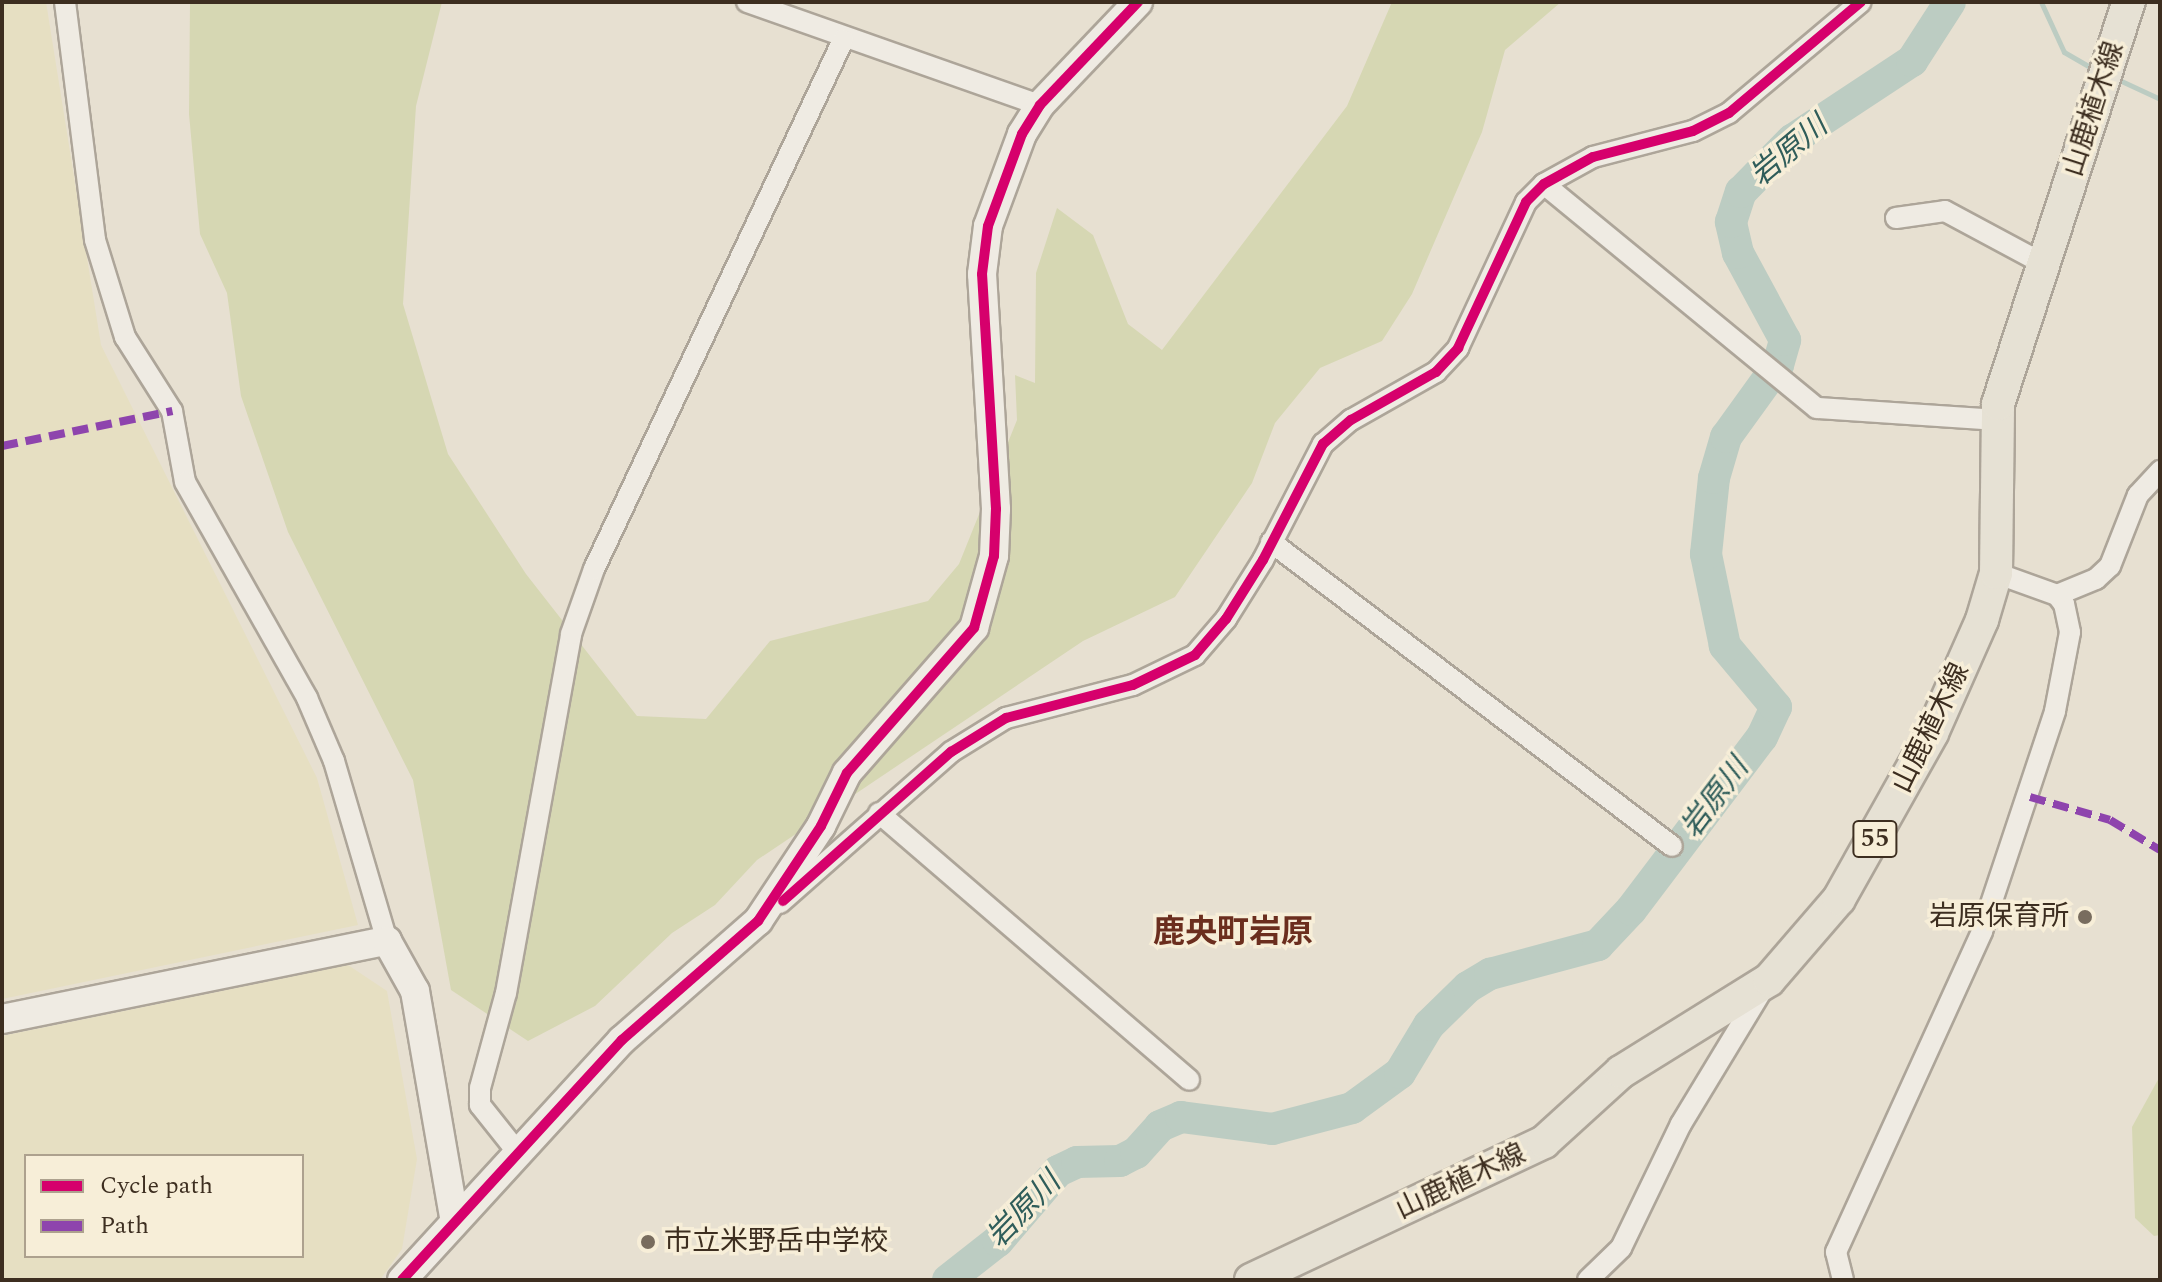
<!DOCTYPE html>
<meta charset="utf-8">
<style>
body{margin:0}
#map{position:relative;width:2162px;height:1282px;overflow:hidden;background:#e7e0d1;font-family:Spectral,"Noto Sans JP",serif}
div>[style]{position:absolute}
.farmland>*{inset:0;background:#e6dfc2}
.green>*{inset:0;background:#d6d7b3}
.stream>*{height:5px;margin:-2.5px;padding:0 2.5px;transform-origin:2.5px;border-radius:2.5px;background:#bcccc2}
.river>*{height:32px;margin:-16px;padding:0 16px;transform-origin:16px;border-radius:16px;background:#bcccc2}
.roads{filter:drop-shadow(2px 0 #ada599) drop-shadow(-2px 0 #ada599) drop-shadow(0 2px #ada599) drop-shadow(0 -2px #ada599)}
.street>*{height:20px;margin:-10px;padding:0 10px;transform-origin:10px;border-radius:10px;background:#efebe3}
.secondary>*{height:28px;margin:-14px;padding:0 14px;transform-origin:14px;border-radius:14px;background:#efebe3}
.primary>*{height:32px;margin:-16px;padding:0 16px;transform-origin:16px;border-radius:16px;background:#e6e1d4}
.quiet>*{height:8px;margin-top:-4px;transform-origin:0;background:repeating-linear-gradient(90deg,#8e44ad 0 16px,transparent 0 24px)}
.cycleway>*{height:10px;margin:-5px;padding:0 5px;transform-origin:5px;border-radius:5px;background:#d6006c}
.dots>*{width:22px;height:22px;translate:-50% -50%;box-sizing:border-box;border:4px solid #f7eed8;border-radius:50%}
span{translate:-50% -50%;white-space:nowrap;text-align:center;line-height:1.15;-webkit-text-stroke:7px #f7eed8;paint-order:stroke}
.shield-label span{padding:2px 6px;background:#f7eed8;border:2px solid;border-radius:6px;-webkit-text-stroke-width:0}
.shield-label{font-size:26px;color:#3d2e20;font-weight:700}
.street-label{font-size:28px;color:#3d2e20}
.poi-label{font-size:28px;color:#3d2e20}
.right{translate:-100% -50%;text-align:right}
.left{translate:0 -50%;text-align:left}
.water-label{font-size:30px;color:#2f5d5a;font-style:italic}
.quarter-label{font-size:32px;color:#6b2e1e;font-weight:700}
.frame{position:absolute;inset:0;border:4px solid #3d2e20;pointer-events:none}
.legend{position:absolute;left:24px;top:1154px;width:280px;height:104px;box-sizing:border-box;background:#f7eed8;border:2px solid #ada18e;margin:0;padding:10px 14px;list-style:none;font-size:24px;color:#3d2e20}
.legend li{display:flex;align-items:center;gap:16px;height:40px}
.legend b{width:40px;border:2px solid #ada18e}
</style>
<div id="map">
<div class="farmland">
<i style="clip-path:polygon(2px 2px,46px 2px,101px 345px,317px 778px,358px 925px,2px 999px)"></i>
<i style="clip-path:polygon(evenodd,348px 965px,387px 991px,417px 1159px,402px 1249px,380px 1280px,2px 1280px,2px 1036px,348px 965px,26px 1156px,302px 1156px,302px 1256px,26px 1256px,26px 1156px)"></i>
</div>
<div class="green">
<i style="clip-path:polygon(190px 2px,442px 2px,416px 106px,403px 304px,448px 454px,526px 574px,637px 716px,706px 719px,770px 641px,928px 601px,959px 564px,1017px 420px,1015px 375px,1035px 383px,1036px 273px,1057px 208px,1093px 235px,1128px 324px,1162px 350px,1347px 106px,1392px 2px,1561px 2px,1505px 50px,1482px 132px,1412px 294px,1382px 341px,1320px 368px,1275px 423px,1252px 483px,1175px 597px,1083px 641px,757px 860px,715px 905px,672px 933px,595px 1006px,528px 1041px,451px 990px,413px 780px,288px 532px,241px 396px,227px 293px,200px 234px,189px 114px)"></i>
<i style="clip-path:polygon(2160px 1076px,2160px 1235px,2154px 1236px,2135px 1218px,2132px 1127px)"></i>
</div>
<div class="stream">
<i style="left:2041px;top:2px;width:55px;rotate:65.3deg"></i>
<i style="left:2064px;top:52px;width:38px;rotate:30deg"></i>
<i style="left:2117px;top:79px;width:47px;rotate:24.9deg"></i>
</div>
<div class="river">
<i style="left:948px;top:1280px;width:63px;rotate:-38deg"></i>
<i style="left:998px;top:1241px;width:92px;rotate:-49.4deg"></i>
<i style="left:1058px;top:1171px;width:21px;rotate:-25deg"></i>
<i style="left:1077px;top:1162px;width:43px;rotate:-1.3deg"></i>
<i style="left:1120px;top:1161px;width:18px;rotate:-27deg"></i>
<i style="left:1136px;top:1153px;width:36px;rotate:-48deg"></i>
<i style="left:1160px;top:1126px;width:23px;rotate:-23deg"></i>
<i style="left:1181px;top:1117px;width:92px;rotate:7.5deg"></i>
<i style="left:1272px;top:1129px;width:83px;rotate:-14.7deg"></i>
<i style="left:1352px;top:1108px;width:59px;rotate:-36.1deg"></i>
<i style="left:1400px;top:1073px;width:56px;rotate:-58.9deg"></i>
<i style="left:1429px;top:1025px;width:54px;rotate:-44.3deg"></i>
<i style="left:1468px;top:987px;width:26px;rotate:-31deg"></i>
<i style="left:1490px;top:974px;width:112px;rotate:-15deg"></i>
<i style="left:1598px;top:945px;width:48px;rotate:-46.7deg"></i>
<i style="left:1631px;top:910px;width:217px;rotate:-52.9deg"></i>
<i style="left:1762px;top:737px;width:33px;rotate:-65deg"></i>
<i style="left:1776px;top:707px;width:80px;rotate:-129.9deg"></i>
<i style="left:1725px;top:646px;width:94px;rotate:-101.7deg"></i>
<i style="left:1706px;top:554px;width:76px;rotate:-84deg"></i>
<i style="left:1714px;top:478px;width:43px;rotate:-73.7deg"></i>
<i style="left:1726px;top:437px;width:89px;rotate:-54.2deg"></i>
<i style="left:1778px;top:365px;width:26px;rotate:-74deg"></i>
<i style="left:1785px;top:340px;width:99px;rotate:-118.4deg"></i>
<i style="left:1738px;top:253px;width:32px;rotate:-103deg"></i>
<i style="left:1731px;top:222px;width:32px;rotate:-72deg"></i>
<i style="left:1741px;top:192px;width:73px;rotate:-45.6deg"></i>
<i style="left:1792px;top:140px;width:144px;rotate:-33.4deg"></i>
<i style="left:1912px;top:61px;width:70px;rotate:-57.2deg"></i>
</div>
<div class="roads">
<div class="street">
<i style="left:65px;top:2px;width:240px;rotate:82.8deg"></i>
<i style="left:95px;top:240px;width:102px;rotate:72.8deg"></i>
<i style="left:125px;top:337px;width:88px;rotate:57.6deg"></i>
<i style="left:172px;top:411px;width:72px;rotate:79.6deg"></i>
<i style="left:185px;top:482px;width:248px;rotate:60.5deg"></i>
<i style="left:307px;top:698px;width:69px;rotate:66.8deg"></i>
<i style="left:334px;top:761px;width:188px;rotate:73.6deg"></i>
<i style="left:747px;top:2px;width:311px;rotate:19.4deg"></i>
<i style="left:1544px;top:184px;width:353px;rotate:39.4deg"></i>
<i style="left:1817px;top:408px;width:179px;rotate:3.8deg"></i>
<i style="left:1896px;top:218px;width:49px;rotate:-8.1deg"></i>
<i style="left:1945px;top:211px;width:110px;rotate:28.2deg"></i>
<i style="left:1271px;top:542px;width:503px;rotate:37.17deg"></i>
<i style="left:2057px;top:595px;width:42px;rotate:-22.3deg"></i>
<i style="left:2096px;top:579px;width:19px;rotate:-43deg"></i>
<i style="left:2110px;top:566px;width:76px;rotate:-68.5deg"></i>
<i style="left:2138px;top:495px;width:33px;rotate:-47deg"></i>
<i style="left:879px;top:813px;width:409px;rotate:40.7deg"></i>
<i style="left:780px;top:903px;width:228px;rotate:-41.4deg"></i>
<i style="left:951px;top:752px;width:65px;rotate:-31.7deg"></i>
<i style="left:1006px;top:718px;width:131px;rotate:-14.6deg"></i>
<i style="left:1133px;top:685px;width:69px;rotate:-25.8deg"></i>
<i style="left:1195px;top:655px;width:48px;rotate:-49.3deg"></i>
<i style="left:1226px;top:619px;width:70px;rotate:-57.9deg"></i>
<i style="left:1263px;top:560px;width:131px;rotate:-62.7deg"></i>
<i style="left:1323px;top:444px;width:37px;rotate:-41deg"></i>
<i style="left:1351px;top:420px;width:98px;rotate:-29.5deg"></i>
<i style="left:1436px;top:372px;width:33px;rotate:-47deg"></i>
<i style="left:1458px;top:348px;width:161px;rotate:-65deg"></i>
<i style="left:1526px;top:202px;width:25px;rotate:-45deg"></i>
<i style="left:1544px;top:184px;width:56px;rotate:-28.9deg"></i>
<i style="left:1593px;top:157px;width:103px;rotate:-14.6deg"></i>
<i style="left:1693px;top:131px;width:40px;rotate:-26.6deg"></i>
<i style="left:1729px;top:113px;width:172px;rotate:-40.1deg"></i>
<i style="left:519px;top:1154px;width:63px;rotate:-128.5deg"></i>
<i style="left:480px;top:1105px;width:17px;rotate:-90deg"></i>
<i style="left:480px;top:1088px;width:98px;rotate:-74.7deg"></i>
<i style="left:506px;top:993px;width:365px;rotate:-79.7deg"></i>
<i style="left:571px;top:634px;width:69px;rotate:-70.5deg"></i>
<i style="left:594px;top:569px;width:585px;rotate:-64.79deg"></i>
<i style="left:1588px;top:1280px;width:46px;rotate:-44.1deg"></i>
<i style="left:1621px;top:1248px;width:138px;rotate:-64.2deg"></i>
<i style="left:1681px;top:1124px;width:160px;rotate:-58.8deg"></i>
<i style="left:1843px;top:1280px;width:29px;rotate:-104deg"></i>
<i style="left:1836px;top:1252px;width:353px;rotate:-65.5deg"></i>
<i style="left:1982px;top:931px;width:232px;rotate:-71.6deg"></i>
<i style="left:2055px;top:711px;width:80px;rotate:-79.2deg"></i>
<i style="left:2070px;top:632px;width:29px;rotate:-102deg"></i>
<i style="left:2064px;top:604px;width:11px;rotate:-128deg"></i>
<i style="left:2057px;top:595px;width:65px;rotate:-160.2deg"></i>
</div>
<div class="secondary">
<i style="left:2px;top:1019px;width:393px;rotate:-11.5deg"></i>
<i style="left:387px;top:941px;width:57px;rotate:60.8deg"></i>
<i style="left:415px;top:991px;width:228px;rotate:80.2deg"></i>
<i style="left:402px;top:1280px;width:326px;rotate:-47.5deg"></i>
<i style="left:622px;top:1040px;width:181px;rotate:-41.2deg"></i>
<i style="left:758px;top:921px;width:114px;rotate:-56.4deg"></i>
<i style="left:821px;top:826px;width:59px;rotate:-63.9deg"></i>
<i style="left:847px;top:773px;width:193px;rotate:-48.8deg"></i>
<i style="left:974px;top:628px;width:75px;rotate:-74.5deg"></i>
<i style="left:994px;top:556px;width:47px;rotate:-87.6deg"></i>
<i style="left:996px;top:509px;width:235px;rotate:-93.4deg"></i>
<i style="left:982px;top:274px;width:48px;rotate:-82.9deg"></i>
<i style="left:988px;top:226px;width:98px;rotate:-69.7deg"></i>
<i style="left:1022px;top:134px;width:34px;rotate:-58deg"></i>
<i style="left:1040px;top:105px;width:142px;rotate:-46.4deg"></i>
</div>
<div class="primary">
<i style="left:1251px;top:1280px;width:324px;rotate:-25.2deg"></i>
<i style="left:1544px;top:1142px;width:104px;rotate:-42.3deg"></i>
<i style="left:1621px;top:1072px;width:174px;rotate:-31.9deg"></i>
<i style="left:1769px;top:980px;width:107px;rotate:-49.2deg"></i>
<i style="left:1839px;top:899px;width:190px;rotate:-60.7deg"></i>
<i style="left:1932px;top:733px;width:124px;rotate:-66.1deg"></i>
<i style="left:1982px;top:620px;width:49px;rotate:-73.4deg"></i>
<i style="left:1996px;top:573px;width:169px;rotate:-89.3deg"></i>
<i style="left:1998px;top:404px;width:423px;rotate:-72deg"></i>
</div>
</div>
<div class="quiet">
<i style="left:2px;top:446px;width:174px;rotate:-11.6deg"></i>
<i style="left:2030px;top:797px;width:83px;rotate:16deg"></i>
<i style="left:2110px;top:820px;width:58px;rotate:31deg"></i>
</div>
<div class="cycleway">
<i style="left:783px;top:901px;width:225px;rotate:-41.6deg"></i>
<i style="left:951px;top:752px;width:65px;rotate:-31.7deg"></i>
<i style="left:1006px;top:718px;width:131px;rotate:-14.6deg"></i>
<i style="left:1133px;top:685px;width:69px;rotate:-25.8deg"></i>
<i style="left:1195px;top:655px;width:48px;rotate:-49.3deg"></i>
<i style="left:1226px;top:619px;width:70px;rotate:-57.9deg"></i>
<i style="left:1263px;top:560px;width:131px;rotate:-62.7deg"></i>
<i style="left:1323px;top:444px;width:37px;rotate:-41deg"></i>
<i style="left:1351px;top:420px;width:98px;rotate:-29.5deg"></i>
<i style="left:1436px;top:372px;width:33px;rotate:-47deg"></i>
<i style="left:1458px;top:348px;width:161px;rotate:-65deg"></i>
<i style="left:1526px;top:202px;width:25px;rotate:-45deg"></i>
<i style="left:1544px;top:184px;width:56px;rotate:-28.9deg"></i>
<i style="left:1593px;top:157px;width:103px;rotate:-14.6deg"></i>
<i style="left:1693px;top:131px;width:40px;rotate:-26.6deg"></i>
<i style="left:1729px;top:113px;width:172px;rotate:-40.1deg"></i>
<i style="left:402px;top:1280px;width:326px;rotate:-47.5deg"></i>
<i style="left:622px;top:1040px;width:181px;rotate:-41.2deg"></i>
<i style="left:758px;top:921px;width:114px;rotate:-56.4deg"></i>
<i style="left:821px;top:826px;width:59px;rotate:-63.9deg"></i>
<i style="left:847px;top:773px;width:193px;rotate:-48.8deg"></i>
<i style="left:974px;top:628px;width:75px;rotate:-74.5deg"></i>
<i style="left:994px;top:556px;width:47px;rotate:-87.6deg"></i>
<i style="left:996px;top:509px;width:235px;rotate:-93.4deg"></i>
<i style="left:982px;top:274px;width:48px;rotate:-82.9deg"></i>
<i style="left:988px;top:226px;width:98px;rotate:-69.7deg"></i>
<i style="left:1022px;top:134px;width:34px;rotate:-58deg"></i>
<i style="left:1040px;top:105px;width:142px;rotate:-46.4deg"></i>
</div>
<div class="dots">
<i style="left:2085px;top:917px;background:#786c5e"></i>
<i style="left:648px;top:1242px;background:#786c5e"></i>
</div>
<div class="shield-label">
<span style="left:1875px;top:839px">55</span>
</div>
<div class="street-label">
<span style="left:2094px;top:109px;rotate:-72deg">山鹿植木線</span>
<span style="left:1931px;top:728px;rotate:-64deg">山鹿植木線</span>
<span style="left:1461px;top:1182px;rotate:-25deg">山鹿植木線</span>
</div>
<div class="poi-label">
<span class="right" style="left:2069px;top:917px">岩原保育所</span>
<span class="left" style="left:664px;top:1242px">市立米野岳中学校</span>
</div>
<div class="water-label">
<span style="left:1789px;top:151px;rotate:-40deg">岩原川</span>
<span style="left:1715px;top:798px;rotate:-53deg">岩原川</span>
<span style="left:1024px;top:1210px;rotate:-46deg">岩原川</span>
</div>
<div class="quarter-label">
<span style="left:1233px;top:933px">鹿央町岩原</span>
</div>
<div class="frame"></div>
<ul class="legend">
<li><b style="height:10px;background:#d6006c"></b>Cycle path</li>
<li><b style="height:10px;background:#8e44ad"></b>Path</li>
</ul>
</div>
